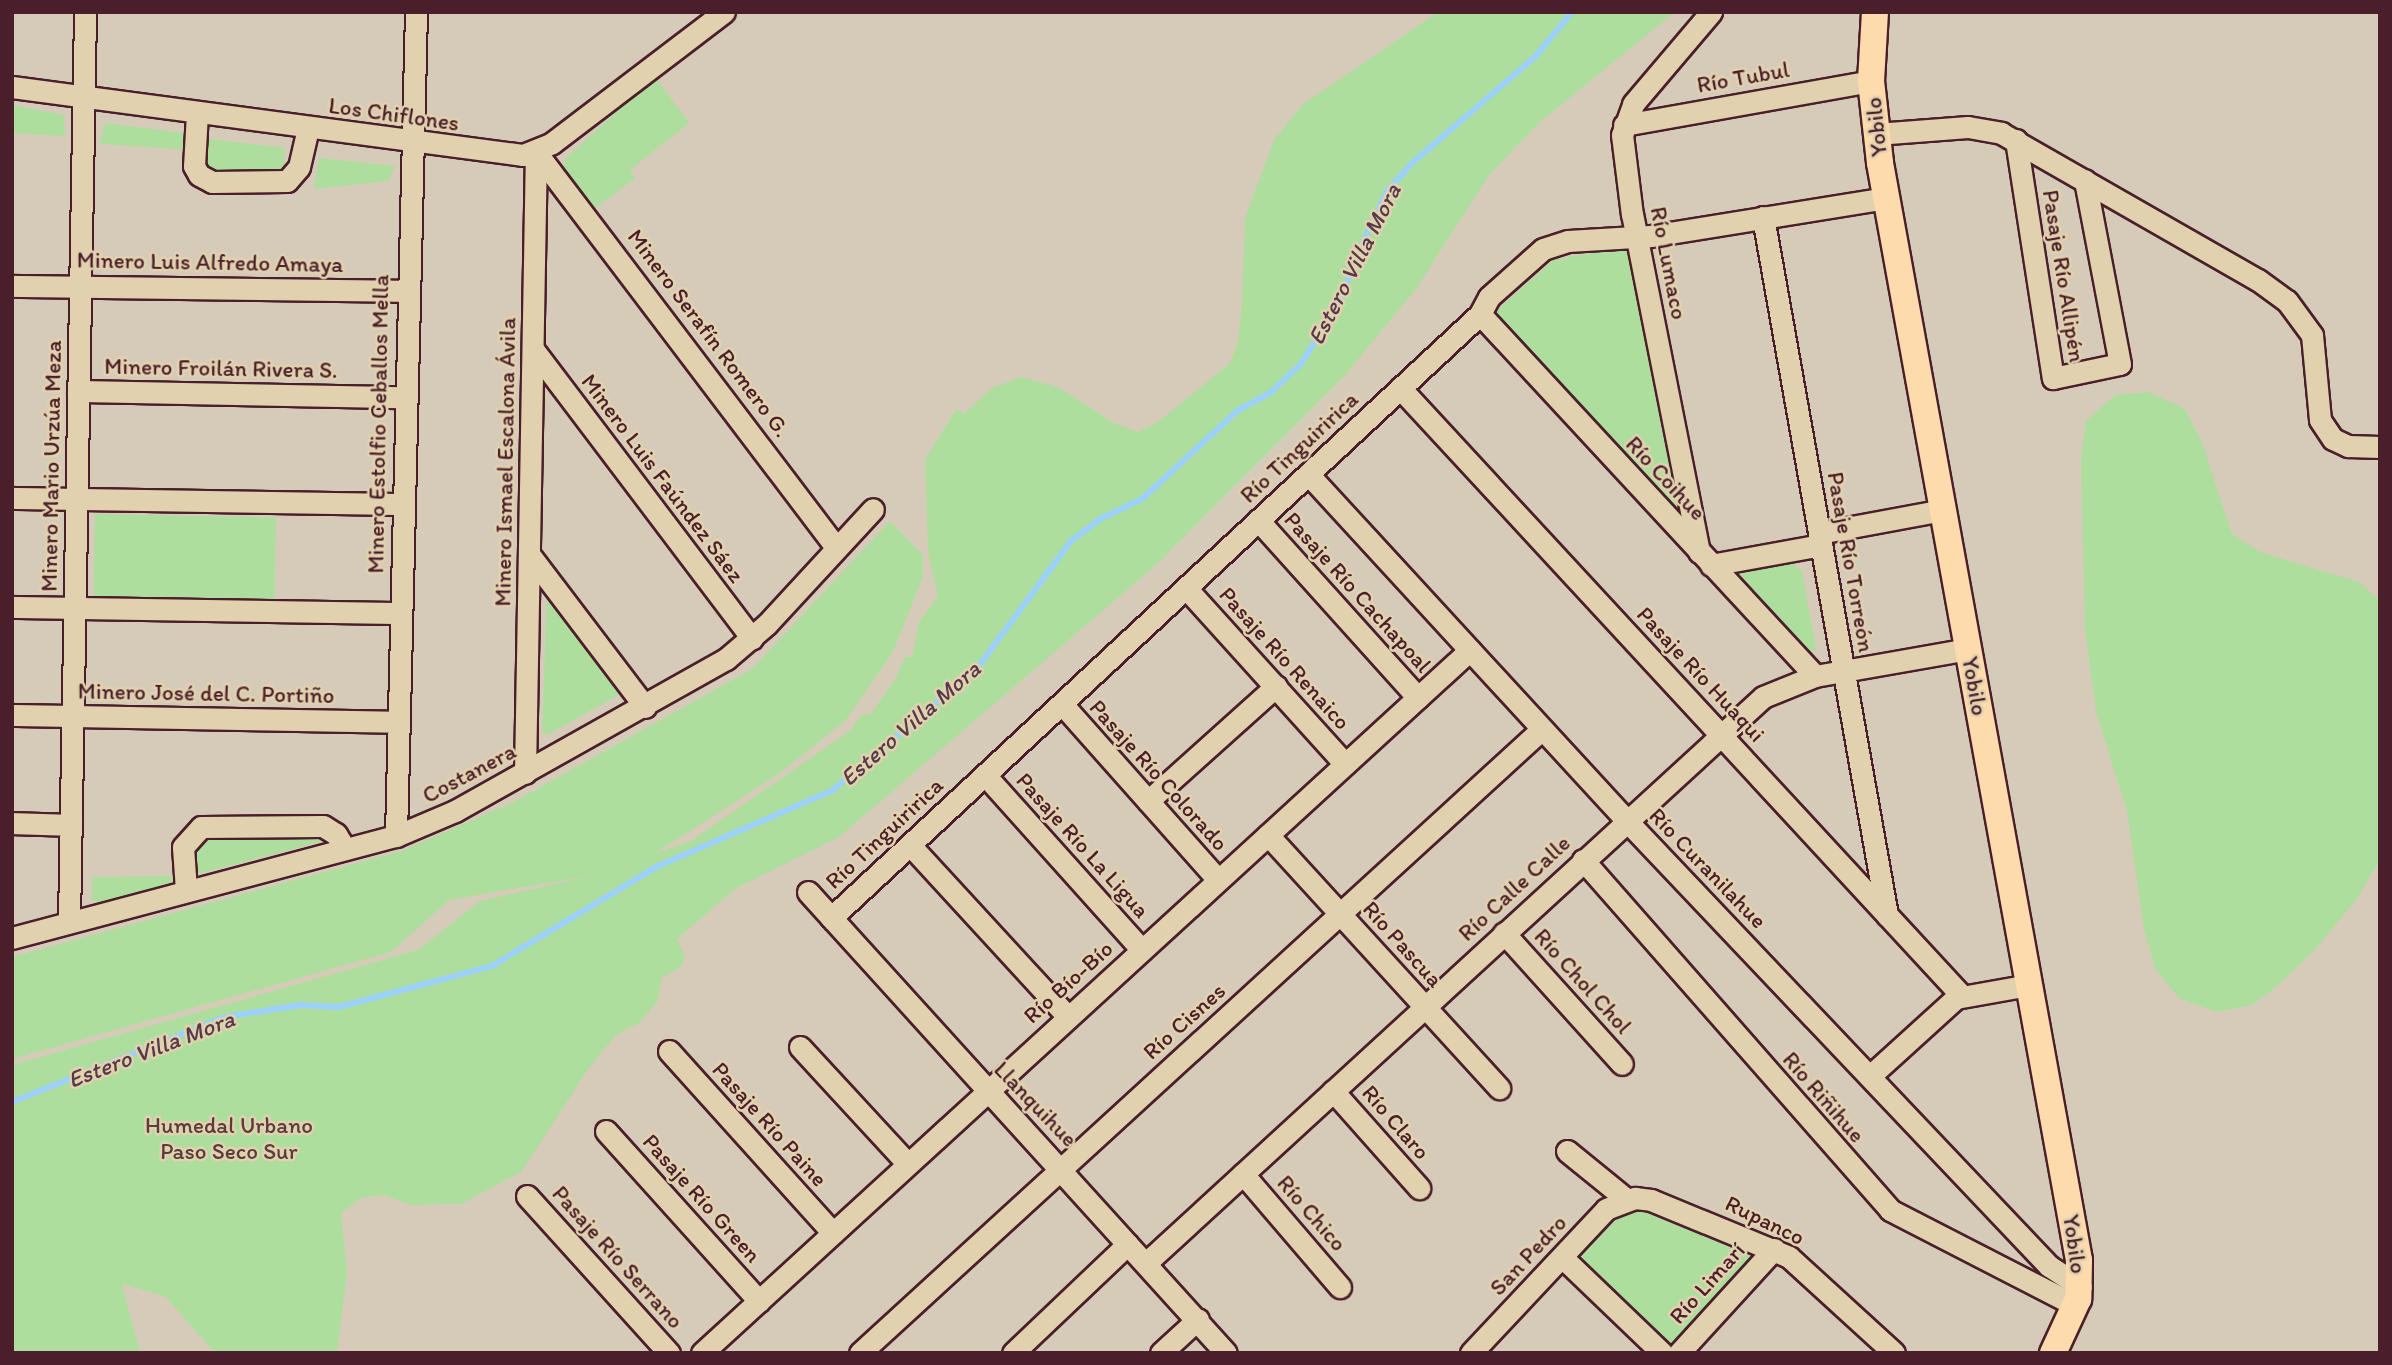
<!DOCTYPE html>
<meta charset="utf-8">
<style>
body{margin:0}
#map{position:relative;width:2392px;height:1365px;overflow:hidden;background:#d6cbb8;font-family:Itim,sans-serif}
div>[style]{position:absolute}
.green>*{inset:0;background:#aede9e;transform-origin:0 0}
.stream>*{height:6px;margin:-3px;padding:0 3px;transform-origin:3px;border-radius:3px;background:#9bd1fa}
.roads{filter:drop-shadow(2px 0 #4a1f2b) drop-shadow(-2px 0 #4a1f2b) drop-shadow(0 2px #4a1f2b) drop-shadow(0 -2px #4a1f2b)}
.minor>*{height:21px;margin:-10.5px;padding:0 10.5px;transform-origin:10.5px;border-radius:10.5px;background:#e2d1ae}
.major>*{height:26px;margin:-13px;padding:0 13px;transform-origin:13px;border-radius:13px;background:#fedbac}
span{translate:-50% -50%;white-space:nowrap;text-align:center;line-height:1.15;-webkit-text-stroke:5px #e2d1ae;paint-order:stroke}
.street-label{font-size:23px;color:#4a1f2b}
.park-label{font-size:23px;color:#593c3c}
.water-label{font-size:24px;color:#563a4a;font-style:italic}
.frame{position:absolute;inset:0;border:14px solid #4a1f2b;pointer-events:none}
</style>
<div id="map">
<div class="green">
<i style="clip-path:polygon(1438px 12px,1675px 12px,1540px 122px,1489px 175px,1416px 289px,1345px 375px,1156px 565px,839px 837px,736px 888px,677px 939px,685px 956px,681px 967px,661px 978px,658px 1001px,639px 1023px,616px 1035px,591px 1065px,521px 1172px,461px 1204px,411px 1205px,384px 1195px,363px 1197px,341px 1213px,347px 1272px,337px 1353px,215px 1353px,165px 1296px,122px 1284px,140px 1353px,12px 1353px,12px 1065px,418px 950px,480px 901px,595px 875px,449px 900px,391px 952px,12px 1059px,12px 957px,401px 851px,512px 803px,752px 669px,890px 521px,923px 555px,923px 576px,893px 652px,845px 721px,780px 773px,654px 854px,691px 841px,851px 730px,862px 714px,870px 715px,896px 678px,905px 657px,912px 657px,919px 622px,938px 596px,928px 553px,925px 460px,956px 409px,964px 414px,992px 388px,1021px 377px,1058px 387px,1114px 423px,1138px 432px,1158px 422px,1230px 363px,1238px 342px,1242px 301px,1245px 218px,1274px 140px,1302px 105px)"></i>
<i style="clip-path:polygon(655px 77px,689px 123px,630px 170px,635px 178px,593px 210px,563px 170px,566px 158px)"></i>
<i style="clip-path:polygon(12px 105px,64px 115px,65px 136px,12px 133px)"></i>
<i style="clip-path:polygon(105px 123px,192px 134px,190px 150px,100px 144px)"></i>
<i style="clip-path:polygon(209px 139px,285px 148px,284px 170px,205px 171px)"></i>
<i style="clip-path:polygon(319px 158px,395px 166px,388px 181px,314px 189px)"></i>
<i style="clip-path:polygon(1627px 246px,1678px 514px,1492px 315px,1553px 260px)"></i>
<i style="clip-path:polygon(2149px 392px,2185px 409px,2202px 442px,2232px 534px,2260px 552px,2359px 582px,2380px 601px,2380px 860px,2358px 897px,2315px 950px,2276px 987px,2252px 1005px,2217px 1012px,2180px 999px,2156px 970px,2144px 930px,2127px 811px,2096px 712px,2085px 630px,2081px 458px,2086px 421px,2115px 395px)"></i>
<i style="left:95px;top:514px;width:181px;height:86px;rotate:1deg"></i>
<i style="clip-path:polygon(1791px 562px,1802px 571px,1816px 650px,1799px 653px,1737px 587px,1736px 571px)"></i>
<i style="clip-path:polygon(547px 594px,620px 694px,547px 735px,542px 732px)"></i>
<i style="clip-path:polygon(210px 831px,322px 831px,323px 841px,194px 875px,193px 840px)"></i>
<i style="clip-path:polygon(173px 876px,174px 884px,103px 904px,92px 900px,92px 877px)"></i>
<i style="clip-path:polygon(1636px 1208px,1753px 1257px,1668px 1347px,1579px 1259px,1609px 1217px)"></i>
</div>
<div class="stream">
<i style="left:12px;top:1102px;width:229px;rotate:-21.8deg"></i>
<i style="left:225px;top:1017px;width:76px;rotate:-9.1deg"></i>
<i style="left:300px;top:1005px;width:39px;rotate:3deg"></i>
<i style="left:339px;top:1007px;width:158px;rotate:-15deg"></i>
<i style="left:492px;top:966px;width:192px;rotate:-31.1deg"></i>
<i style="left:656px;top:867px;width:193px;rotate:-23.5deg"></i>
<i style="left:833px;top:790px;width:190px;rotate:-40.3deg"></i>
<i style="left:978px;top:667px;width:157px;rotate:-53.6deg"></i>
<i style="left:1071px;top:541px;width:36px;rotate:-37deg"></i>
<i style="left:1100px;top:519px;width:47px;rotate:-25.5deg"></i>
<i style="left:1142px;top:499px;width:129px;rotate:-42.8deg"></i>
<i style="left:1237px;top:411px;width:38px;rotate:-29deg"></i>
<i style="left:1270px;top:393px;width:42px;rotate:-43.1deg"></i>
<i style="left:1301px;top:364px;width:82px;rotate:-58.4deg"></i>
<i style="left:1344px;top:294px;width:37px;rotate:-73deg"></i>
<i style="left:1355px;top:259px;width:75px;rotate:-64.8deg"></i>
<i style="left:1387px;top:191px;width:38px;rotate:-48deg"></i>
<i style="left:1412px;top:163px;width:164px;rotate:-40.8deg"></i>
<i style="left:1536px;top:56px;width:57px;rotate:-50.7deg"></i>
</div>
<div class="roads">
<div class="minor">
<i style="left:12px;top:87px;width:516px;rotate:7.58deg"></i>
<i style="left:523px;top:155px;width:31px;rotate:-22deg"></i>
<i style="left:552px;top:143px;width:216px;rotate:-37.3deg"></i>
<i style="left:197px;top:113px;width:53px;rotate:93.2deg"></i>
<i style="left:194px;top:166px;width:10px;rotate:61deg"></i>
<i style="left:199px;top:175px;width:15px;rotate:28deg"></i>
<i style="left:212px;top:182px;width:75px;rotate:-0.8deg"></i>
<i style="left:287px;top:181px;width:18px;rotate:-49deg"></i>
<i style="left:299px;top:167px;width:40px;rotate:-77deg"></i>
<i style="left:1624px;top:125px;width:251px;rotate:-10.1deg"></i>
<i style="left:1876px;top:134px;width:92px;rotate:-4.4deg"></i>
<i style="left:1968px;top:127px;width:34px;rotate:10deg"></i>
<i style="left:2001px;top:133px;width:296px;rotate:29.8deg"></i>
<i style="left:2258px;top:280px;width:36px;rotate:36deg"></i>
<i style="left:2287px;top:301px;width:42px;rotate:53.7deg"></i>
<i style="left:2312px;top:335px;width:85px;rotate:84.6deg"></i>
<i style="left:2320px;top:420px;width:23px;rotate:56deg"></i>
<i style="left:2333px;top:439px;width:17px;rotate:25deg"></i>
<i style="left:2348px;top:446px;width:32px;rotate:2deg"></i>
<i style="left:2016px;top:140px;width:241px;rotate:81.2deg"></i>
<i style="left:2053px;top:378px;width:68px;rotate:-11.8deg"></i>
<i style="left:2120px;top:364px;width:187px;rotate:-100.8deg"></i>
<i style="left:536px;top:152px;width:497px;rotate:52.8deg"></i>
<i style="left:1763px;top:217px;width:709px;rotate:79.93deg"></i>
<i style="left:12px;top:286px;width:394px;rotate:0.7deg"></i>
<i style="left:1480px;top:314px;width:493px;rotate:47.2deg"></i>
<i style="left:533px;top:349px;width:363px;rotate:52.9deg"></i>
<i style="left:1400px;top:388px;width:828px;rotate:47.25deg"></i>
<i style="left:78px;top:391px;width:326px;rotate:1.1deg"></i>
<i style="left:1308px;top:474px;width:470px;rotate:47.4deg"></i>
<i style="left:1626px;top:820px;width:615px;rotate:46.52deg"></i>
<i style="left:2049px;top:1266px;width:38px;rotate:33deg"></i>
<i style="left:12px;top:498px;width:390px;rotate:0.9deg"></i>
<i style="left:1258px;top:520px;width:239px;rotate:48deg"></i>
<i style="left:1819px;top:533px;width:126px;rotate:-10.5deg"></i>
<i style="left:1699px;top:552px;width:344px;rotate:-101.2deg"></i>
<i style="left:1632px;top:215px;width:81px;rotate:-97.1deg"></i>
<i style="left:1622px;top:135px;width:33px;rotate:-70deg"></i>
<i style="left:1633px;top:104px;width:121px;rotate:-49.7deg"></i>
<i style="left:529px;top:554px;width:192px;rotate:52.8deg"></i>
<i style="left:1711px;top:565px;width:112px;rotate:-10.3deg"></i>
<i style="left:1186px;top:588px;width:237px;rotate:47.9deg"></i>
<i style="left:12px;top:607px;width:388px;rotate:0.9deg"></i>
<i style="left:1062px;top:704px;width:235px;rotate:48.4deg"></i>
<i style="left:12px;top:715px;width:386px;rotate:1deg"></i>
<i style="left:525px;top:773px;width:621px;rotate:-88.99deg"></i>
<i style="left:985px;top:775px;width:235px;rotate:48.1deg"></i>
<i style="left:1148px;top:801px;width:172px;rotate:-41.9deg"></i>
<i style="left:12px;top:823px;width:59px;rotate:1.9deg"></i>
<i style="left:1268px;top:835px;width:343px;rotate:47.6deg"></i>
<i style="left:396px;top:836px;width:824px;rotate:-88.61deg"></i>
<i style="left:910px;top:845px;width:234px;rotate:47.4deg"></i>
<i style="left:1583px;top:860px;width:466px;rotate:48.7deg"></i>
<i style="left:1890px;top:1210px;width:208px;rotate:27.2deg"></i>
<i style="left:186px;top:890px;width:43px;rotate:-94deg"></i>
<i style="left:183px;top:847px;width:27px;rotate:-48deg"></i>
<i style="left:201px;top:827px;width:122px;rotate:-0.5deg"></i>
<i style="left:323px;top:826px;width:15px;rotate:32deg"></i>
<i style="left:336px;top:834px;width:17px;rotate:59deg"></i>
<i style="left:808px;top:892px;width:622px;rotate:47.8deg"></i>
<i style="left:831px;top:918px;width:887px;rotate:-42.94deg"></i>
<i style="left:1480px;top:314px;width:19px;rotate:-62deg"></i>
<i style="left:1489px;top:297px;width:72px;rotate:-41.6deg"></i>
<i style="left:1543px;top:249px;width:26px;rotate:-18deg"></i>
<i style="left:1568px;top:241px;width:83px;rotate:-3.4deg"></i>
<i style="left:1651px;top:236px;width:238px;rotate:-9.2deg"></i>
<i style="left:69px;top:921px;width:909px;rotate:-88.99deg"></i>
<i style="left:1504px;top:933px;width:176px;rotate:48deg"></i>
<i style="left:12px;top:938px;width:397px;rotate:-14.9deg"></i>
<i style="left:396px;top:836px;width:64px;rotate:-23deg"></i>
<i style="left:455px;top:811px;width:311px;rotate:-29.3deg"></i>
<i style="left:726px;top:659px;width:54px;rotate:-40.5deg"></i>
<i style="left:767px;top:624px;width:156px;rotate:-47.3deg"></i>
<i style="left:800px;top:1047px;width:159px;rotate:47.3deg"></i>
<i style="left:669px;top:1051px;width:245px;rotate:48deg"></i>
<i style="left:1870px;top:1076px;width:116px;rotate:-42.2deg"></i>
<i style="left:1956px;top:998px;width:74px;rotate:-10.1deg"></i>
<i style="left:1333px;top:1091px;width:130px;rotate:48.4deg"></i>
<i style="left:606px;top:1131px;width:229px;rotate:48deg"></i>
<i style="left:1567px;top:1151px;width:76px;rotate:39.1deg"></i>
<i style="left:1243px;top:1174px;width:149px;rotate:49.4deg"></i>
<i style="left:527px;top:1196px;width:212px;rotate:47.9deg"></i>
<i style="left:1562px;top:1257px;width:139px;rotate:43.8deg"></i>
<i style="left:1146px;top:1263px;width:837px;rotate:-42.53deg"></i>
<i style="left:1763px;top:697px;width:56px;rotate:-22deg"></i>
<i style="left:1815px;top:676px;width:155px;rotate:-10deg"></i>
<i style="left:702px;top:1353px;width:1041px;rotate:-42.47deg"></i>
<i style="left:860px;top:1353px;width:924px;rotate:-42.46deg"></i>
<i style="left:1013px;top:1353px;width:158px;rotate:-43.5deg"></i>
<i style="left:1161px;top:1353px;width:50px;rotate:-42.6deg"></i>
<i style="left:1471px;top:1353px;width:197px;rotate:-46.8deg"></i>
<i style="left:1606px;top:1209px;width:31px;rotate:-21deg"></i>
<i style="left:1635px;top:1198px;width:16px;rotate:7deg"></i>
<i style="left:1651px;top:1200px;width:149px;rotate:22.4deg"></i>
<i style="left:1789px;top:1257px;width:142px;rotate:42.4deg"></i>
<i style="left:1679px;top:1353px;width:141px;rotate:-47.6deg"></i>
</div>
<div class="major">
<i style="left:1875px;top:12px;width:69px;rotate:93.3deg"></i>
<i style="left:1871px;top:81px;width:82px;rotate:83.7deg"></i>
<i style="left:1880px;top:163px;width:1115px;rotate:79.72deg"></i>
<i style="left:2079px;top:1260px;width:39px;rotate:91deg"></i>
<i style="left:2078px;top:1299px;width:60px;rotate:114.8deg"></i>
</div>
</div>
<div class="street-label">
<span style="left:1743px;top:77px;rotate:-10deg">Río Tubul</span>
<span style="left:394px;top:114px;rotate:8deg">Los Chiflones</span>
<span style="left:1876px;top:127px;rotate:-96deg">Yobilo</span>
<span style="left:210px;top:262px;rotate:1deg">Minero Luis Alfredo Amaya</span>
<span style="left:1669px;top:263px;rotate:79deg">Río Lumaco</span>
<span style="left:2064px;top:276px;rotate:81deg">Pasaje Río Allipén</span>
<span style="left:709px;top:333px;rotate:53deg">Minero Serafín Romero G.</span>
<span style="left:221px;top:368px;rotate:1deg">Minero Froilán Rivera S.</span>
<span style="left:378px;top:424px;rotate:-89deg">Minero Estolfio Ceballos Mella</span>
<span style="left:1299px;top:447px;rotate:-43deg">Río Tinguiririca</span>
<span style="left:505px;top:462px;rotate:-89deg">Minero Ismael Escalona Ávila</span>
<span style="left:51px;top:466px;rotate:-89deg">Minero Mario Urzúa Meza</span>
<span style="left:663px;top:478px;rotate:53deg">Minero Luis Faúndez Sáez</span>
<span style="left:1666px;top:478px;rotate:47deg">Río Coihue</span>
<span style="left:1851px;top:562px;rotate:80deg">Pasaje Río Torreón</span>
<span style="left:1358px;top:592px;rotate:48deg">Pasaje Río Cachapoal</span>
<span style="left:1285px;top:658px;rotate:48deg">Pasaje Río Renaico</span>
<span style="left:1701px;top:674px;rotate:47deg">Pasaje Río Huaqui</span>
<span style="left:1975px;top:686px;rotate:80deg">Yobilo</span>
<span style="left:206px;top:693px;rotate:1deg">Minero José del C. Portiño</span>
<span style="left:469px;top:773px;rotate:-28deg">Costanera</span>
<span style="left:1159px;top:775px;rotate:48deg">Pasaje Río Colorado</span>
<span style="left:884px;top:833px;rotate:-43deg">Río Tinguiririca</span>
<span style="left:1083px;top:845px;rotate:48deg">Pasaje Río La Ligua</span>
<span style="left:1708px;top:868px;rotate:46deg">Río Curanilahue</span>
<span style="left:1514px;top:888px;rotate:-43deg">Río Calle Calle</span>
<span style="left:1403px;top:944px;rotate:48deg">Río Pascua</span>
<span style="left:1583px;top:981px;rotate:48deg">Río Chol Chol</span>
<span style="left:1068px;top:982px;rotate:-42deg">Río Bío-Bío</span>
<span style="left:1184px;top:1021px;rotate:-42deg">Río Cisnes</span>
<span style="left:1824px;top:1097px;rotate:49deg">Río Riñihue</span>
<span style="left:1036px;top:1104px;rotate:46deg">Llanquihue</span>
<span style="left:1396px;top:1122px;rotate:49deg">Río Claro</span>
<span style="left:770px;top:1124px;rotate:48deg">Pasaje Río Paine</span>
<span style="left:702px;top:1198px;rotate:48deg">Pasaje Río Green</span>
<span style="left:1312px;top:1213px;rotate:49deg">Río Chico</span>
<span style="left:1765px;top:1220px;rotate:26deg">Rupanco</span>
<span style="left:2075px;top:1244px;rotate:82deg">Yobilo</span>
<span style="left:1528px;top:1255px;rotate:-47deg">San Pedro</span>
<span style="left:618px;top:1257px;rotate:48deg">Pasaje Río Serrano</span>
<span style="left:1707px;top:1283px;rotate:-48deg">Río Limarí</span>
</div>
<div class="park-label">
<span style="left:229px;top:1138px">Humedal Urbano<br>Paso Seco Sur</span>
</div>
<div class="water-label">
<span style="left:1354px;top:264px;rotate:-63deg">Estero Villa Mora</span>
<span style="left:910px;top:723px;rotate:-41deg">Estero Villa Mora</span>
<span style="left:151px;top:1049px;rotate:-21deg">Estero Villa Mora</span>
</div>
<div class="frame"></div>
</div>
